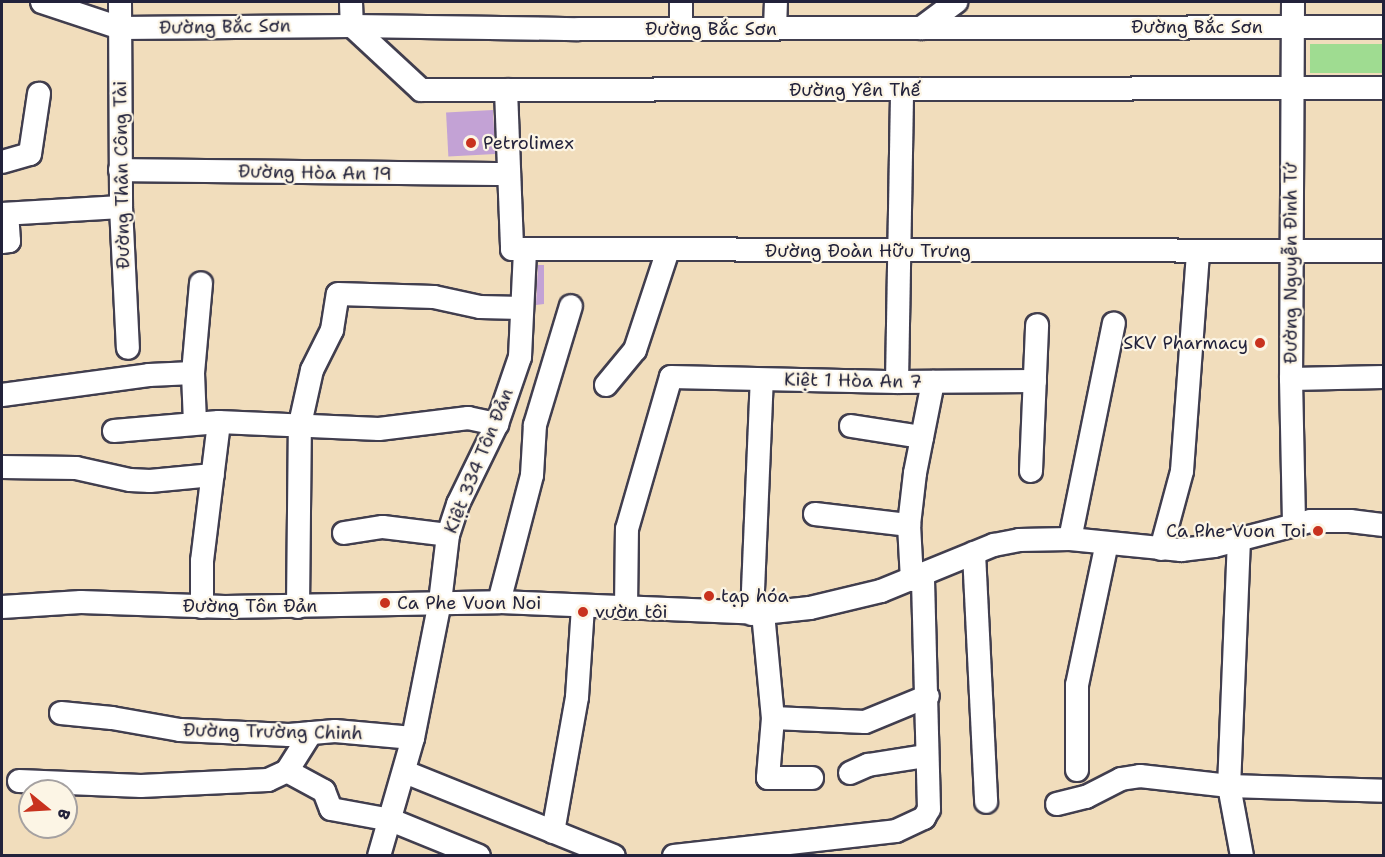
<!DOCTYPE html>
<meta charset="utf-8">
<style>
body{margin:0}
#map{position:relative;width:1385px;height:857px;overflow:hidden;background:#f1ddbc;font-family:"Shantell Sans",sans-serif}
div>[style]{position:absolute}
.green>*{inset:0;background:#9fdc91;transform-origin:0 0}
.building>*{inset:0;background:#c3a2d5;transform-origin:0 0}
.roads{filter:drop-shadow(2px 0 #413e4e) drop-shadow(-2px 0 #413e4e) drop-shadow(0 2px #413e4e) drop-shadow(0 -2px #413e4e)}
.minor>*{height:22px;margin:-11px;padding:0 11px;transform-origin:11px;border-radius:11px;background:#fff}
.dots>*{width:16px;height:16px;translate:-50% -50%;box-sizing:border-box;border:3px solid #fcf5e5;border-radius:50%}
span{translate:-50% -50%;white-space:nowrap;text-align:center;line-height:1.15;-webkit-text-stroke:4.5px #fcf5e5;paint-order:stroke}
.street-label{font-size:18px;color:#22223b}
.poi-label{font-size:18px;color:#22223b}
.left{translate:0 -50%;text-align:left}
.right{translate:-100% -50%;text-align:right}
.frame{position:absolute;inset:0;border:3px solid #22223b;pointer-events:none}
.north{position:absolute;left:18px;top:779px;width:60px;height:60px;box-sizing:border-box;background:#fcf5e5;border:2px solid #a5a1a1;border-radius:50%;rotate:108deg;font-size:16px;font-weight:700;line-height:24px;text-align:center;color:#22223b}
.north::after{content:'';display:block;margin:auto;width:21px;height:27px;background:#c8321e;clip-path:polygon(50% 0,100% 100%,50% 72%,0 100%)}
</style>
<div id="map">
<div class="green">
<i style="left:1310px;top:44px;width:73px;height:29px"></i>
</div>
<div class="building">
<i style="left:493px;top:110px;width:44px;height:47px;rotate:87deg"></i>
<i style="clip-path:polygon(538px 265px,544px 265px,544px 304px,536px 305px)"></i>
</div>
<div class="roads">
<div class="minor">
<i style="left:42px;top:2px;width:82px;rotate:18.4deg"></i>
<i style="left:120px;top:28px;width:232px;rotate:-0.5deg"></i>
<i style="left:352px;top:26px;width:227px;rotate:0.8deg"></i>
<i style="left:579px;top:29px;width:805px;rotate:-0.14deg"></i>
<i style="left:120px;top:2px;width:205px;rotate:89.7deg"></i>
<i style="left:121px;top:207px;width:141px;rotate:87.2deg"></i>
<i style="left:351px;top:2px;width:24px;rotate:88deg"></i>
<i style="left:1293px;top:2px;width:377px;rotate:90.3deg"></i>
<i style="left:1291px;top:379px;width:145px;rotate:88.8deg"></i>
<i style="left:352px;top:26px;width:94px;rotate:42.8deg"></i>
<i style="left:421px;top:90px;width:963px;rotate:-0.12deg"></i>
<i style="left:921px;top:28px;width:44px;rotate:-36.6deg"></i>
<i style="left:681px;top:29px;width:27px;rotate:-90deg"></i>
<i style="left:775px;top:29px;width:27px;rotate:-88deg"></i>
<i style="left:506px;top:90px;width:159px;rotate:87.8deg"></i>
<i style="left:512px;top:249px;width:872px;rotate:0.13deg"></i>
<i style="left:2px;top:162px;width:29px;rotate:-16deg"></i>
<i style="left:30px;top:154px;width:61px;rotate:-81.5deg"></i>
<i style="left:120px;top:170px;width:389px;rotate:0.6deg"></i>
<i style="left:2px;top:214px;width:119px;rotate:-3.4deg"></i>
<i style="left:2px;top:242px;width:7px;rotate:-8deg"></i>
<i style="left:9px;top:241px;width:27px;rotate:-94deg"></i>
<i style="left:1291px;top:379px;width:93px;rotate:-1.2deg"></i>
<i style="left:897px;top:382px;width:292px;rotate:-89deg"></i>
<i style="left:606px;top:385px;width:45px;rotate:-50.4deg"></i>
<i style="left:635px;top:350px;width:105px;rotate:-71.7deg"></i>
<i style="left:2px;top:395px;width:148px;rotate:-7.7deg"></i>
<i style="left:149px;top:375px;width:44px;rotate:-2.6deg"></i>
<i style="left:195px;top:423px;width:50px;rotate:-92.3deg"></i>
<i style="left:193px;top:373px;width:90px;rotate:-84.9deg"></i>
<i style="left:851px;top:426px;width:72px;rotate:8.8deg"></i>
<i style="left:114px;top:431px;width:105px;rotate:-4.9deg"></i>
<i style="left:219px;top:422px;width:160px;rotate:2.5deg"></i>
<i style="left:379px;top:429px;width:90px;rotate:-7deg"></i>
<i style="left:468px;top:418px;width:30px;rotate:12deg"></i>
<i style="left:2px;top:467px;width:74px;rotate:0.8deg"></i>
<i style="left:76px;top:468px;width:55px;rotate:12.5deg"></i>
<i style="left:130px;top:480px;width:20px;rotate:3deg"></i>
<i style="left:150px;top:481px;width:63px;rotate:-5.4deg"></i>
<i style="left:1031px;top:471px;width:146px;rotate:-87.6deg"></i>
<i style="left:815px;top:514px;width:95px;rotate:6.7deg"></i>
<i style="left:344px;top:533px;width:39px;rotate:-9deg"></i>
<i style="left:383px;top:527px;width:65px;rotate:7deg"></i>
<i style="left:1070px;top:539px;width:220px;rotate:-78.5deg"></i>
<i style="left:1239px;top:539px;width:247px;rotate:92.3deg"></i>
<i style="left:1229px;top:786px;width:71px;rotate:79.5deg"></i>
<i style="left:1161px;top:549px;width:81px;rotate:-74.9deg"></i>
<i style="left:1182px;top:471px;width:220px;rotate:-85.8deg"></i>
<i style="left:974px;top:553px;width:249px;rotate:87.2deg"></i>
<i style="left:912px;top:580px;width:55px;rotate:-93.1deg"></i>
<i style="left:909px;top:525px;width:52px;rotate:-83.4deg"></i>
<i style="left:915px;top:473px;width:93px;rotate:-78.8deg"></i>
<i style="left:499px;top:602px;width:131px;rotate:-75.4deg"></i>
<i style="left:532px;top:475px;width:50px;rotate:-86.6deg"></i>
<i style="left:535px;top:425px;width:124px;rotate:-73.2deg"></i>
<i style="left:2px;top:607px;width:79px;rotate:-3.6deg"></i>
<i style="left:81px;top:602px;width:144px;rotate:2deg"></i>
<i style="left:225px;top:607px;width:274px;rotate:-1deg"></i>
<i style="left:499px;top:602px;width:264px;rotate:2.4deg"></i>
<i style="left:763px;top:613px;width:47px;rotate:-6.1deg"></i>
<i style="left:810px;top:608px;width:73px;rotate:-13.5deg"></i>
<i style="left:881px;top:591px;width:122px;rotate:-22.2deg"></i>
<i style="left:994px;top:545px;width:25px;rotate:-11deg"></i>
<i style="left:1019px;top:540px;width:51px;rotate:-1.1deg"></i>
<i style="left:1070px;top:539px;width:112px;rotate:5.7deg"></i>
<i style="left:1181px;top:550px;width:33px;rotate:-7deg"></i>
<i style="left:1214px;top:546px;width:100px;rotate:-14.5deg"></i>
<i style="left:1311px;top:521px;width:39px"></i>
<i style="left:1350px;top:521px;width:34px;rotate:7deg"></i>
<i style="left:202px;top:607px;width:46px;rotate:-90deg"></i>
<i style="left:202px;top:561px;width:140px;rotate:-83deg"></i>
<i style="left:298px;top:607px;width:183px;rotate:-89.4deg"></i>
<i style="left:300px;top:424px;width:55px;rotate:-77.5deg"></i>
<i style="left:312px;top:370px;width:45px;rotate:-63.4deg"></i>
<i style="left:332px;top:330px;width:36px;rotate:-81deg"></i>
<i style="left:338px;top:294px;width:96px;rotate:1.8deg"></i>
<i style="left:434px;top:297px;width:47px;rotate:12.3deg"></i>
<i style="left:480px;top:307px;width:42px;rotate:1.4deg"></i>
<i style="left:626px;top:608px;width:79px;rotate:-89.3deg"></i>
<i style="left:627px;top:529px;width:158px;rotate:-73.9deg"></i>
<i style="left:671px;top:377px;width:226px;rotate:1.3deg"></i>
<i style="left:897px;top:382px;width:138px;rotate:-0.4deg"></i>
<i style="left:763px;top:613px;width:105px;rotate:84.6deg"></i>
<i style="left:773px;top:718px;width:60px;rotate:94.8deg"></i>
<i style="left:768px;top:778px;width:44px"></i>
<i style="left:752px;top:614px;width:234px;rotate:-87.6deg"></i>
<i style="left:61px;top:713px;width:51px;rotate:5.6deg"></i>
<i style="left:112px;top:718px;width:69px;rotate:10deg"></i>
<i style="left:180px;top:730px;width:109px;rotate:2.6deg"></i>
<i style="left:289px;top:735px;width:46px;rotate:-5deg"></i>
<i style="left:335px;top:731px;width:78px;rotate:5.1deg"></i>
<i style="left:773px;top:718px;width:92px;rotate:2.5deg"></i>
<i style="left:865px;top:722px;width:68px;rotate:-22.4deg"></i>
<i style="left:1077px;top:770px;width:85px;rotate:-90deg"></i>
<i style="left:1077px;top:685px;width:145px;rotate:-78.1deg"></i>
<i style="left:287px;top:771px;width:42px;rotate:28.4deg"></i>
<i style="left:324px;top:791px;width:19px;rotate:69deg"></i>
<i style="left:331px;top:809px;width:61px;rotate:10.4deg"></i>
<i style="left:391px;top:820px;width:95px;rotate:22.2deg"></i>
<i style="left:405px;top:772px;width:225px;rotate:21.9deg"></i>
<i style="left:850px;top:773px;width:20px;rotate:-24deg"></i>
<i style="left:868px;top:765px;width:59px;rotate:-8.8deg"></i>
<i style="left:19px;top:781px;width:122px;rotate:2.3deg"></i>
<i style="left:141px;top:786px;width:127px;rotate:-2.7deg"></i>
<i style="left:268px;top:780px;width:21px;rotate:-25deg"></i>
<i style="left:287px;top:771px;width:45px;rotate:-57.7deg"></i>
<i style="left:1057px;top:804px;width:30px;rotate:-14deg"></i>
<i style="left:1086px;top:797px;width:39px;rotate:-27deg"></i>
<i style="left:1121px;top:779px;width:19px;rotate:-9deg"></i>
<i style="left:1140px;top:776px;width:90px;rotate:6.4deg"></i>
<i style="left:1229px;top:786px;width:155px;rotate:1.8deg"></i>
<i style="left:553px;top:832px;width:137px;rotate:-79.9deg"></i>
<i style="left:577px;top:697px;width:91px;rotate:-86.2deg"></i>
<i style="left:379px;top:856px;width:123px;rotate:-73.9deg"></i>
<i style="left:413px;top:738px;width:139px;rotate:-78.8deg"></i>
<i style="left:440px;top:602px;width:67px;rotate:-83.2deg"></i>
<i style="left:448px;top:535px;width:33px;rotate:-72deg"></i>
<i style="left:458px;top:504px;width:89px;rotate:-64deg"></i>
<i style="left:497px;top:424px;width:71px;rotate:-71.1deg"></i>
<i style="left:520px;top:357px;width:108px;rotate:-87.3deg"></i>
<i style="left:674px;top:856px;width:223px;rotate:-6.4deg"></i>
<i style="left:896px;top:831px;width:31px;rotate:-25deg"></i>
<i style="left:924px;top:818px;width:10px;rotate:-61deg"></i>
<i style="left:929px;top:809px;width:234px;rotate:-91.5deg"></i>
</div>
</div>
<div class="dots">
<i style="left:471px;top:143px;background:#c8321e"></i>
<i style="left:1260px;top:343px;background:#c8321e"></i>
<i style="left:1318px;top:531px;background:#c8321e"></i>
<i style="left:709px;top:596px;background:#c8321e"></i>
<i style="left:385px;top:603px;background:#c8321e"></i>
<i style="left:583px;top:612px;background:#c8321e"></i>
</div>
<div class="street-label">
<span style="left:225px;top:27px;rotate:-1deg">Đường Bắc Sơn</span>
<span style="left:1197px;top:27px">Đường Bắc Sơn</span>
<span style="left:711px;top:29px">Đường Bắc Sơn</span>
<span style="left:855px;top:90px">Đường Yên Thế</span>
<span style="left:315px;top:173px;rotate:1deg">Đường Hòa An 19</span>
<span style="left:122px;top:175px;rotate:-91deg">Đường Thân Công Tài</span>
<span style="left:868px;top:251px">Đường Đoàn Hữu Trưng</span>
<span style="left:1291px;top:263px;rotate:-90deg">Đường Nguyễn Đình Tứ</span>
<span style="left:853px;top:381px;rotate:1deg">Kiệt 1 Hòa An 7</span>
<span style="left:479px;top:461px;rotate:-68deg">Kiệt 334 Tôn Đản</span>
<span style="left:250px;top:606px">Đường Tôn Đản</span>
<span style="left:273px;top:732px;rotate:1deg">Đường Trường Chinh</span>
</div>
<div class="poi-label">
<span class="left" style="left:483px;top:143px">Petrolimex</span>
<span class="right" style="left:1248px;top:343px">SKV Pharmacy</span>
<span class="right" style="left:1306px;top:531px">Ca Phe Vuon Toi</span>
<span class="left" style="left:721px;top:596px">tạp hóa</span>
<span class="left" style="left:397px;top:603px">Ca Phe Vuon Noi</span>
<span class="left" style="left:595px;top:612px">vườn tôi</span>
</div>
<div class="frame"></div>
<div class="north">B</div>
</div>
